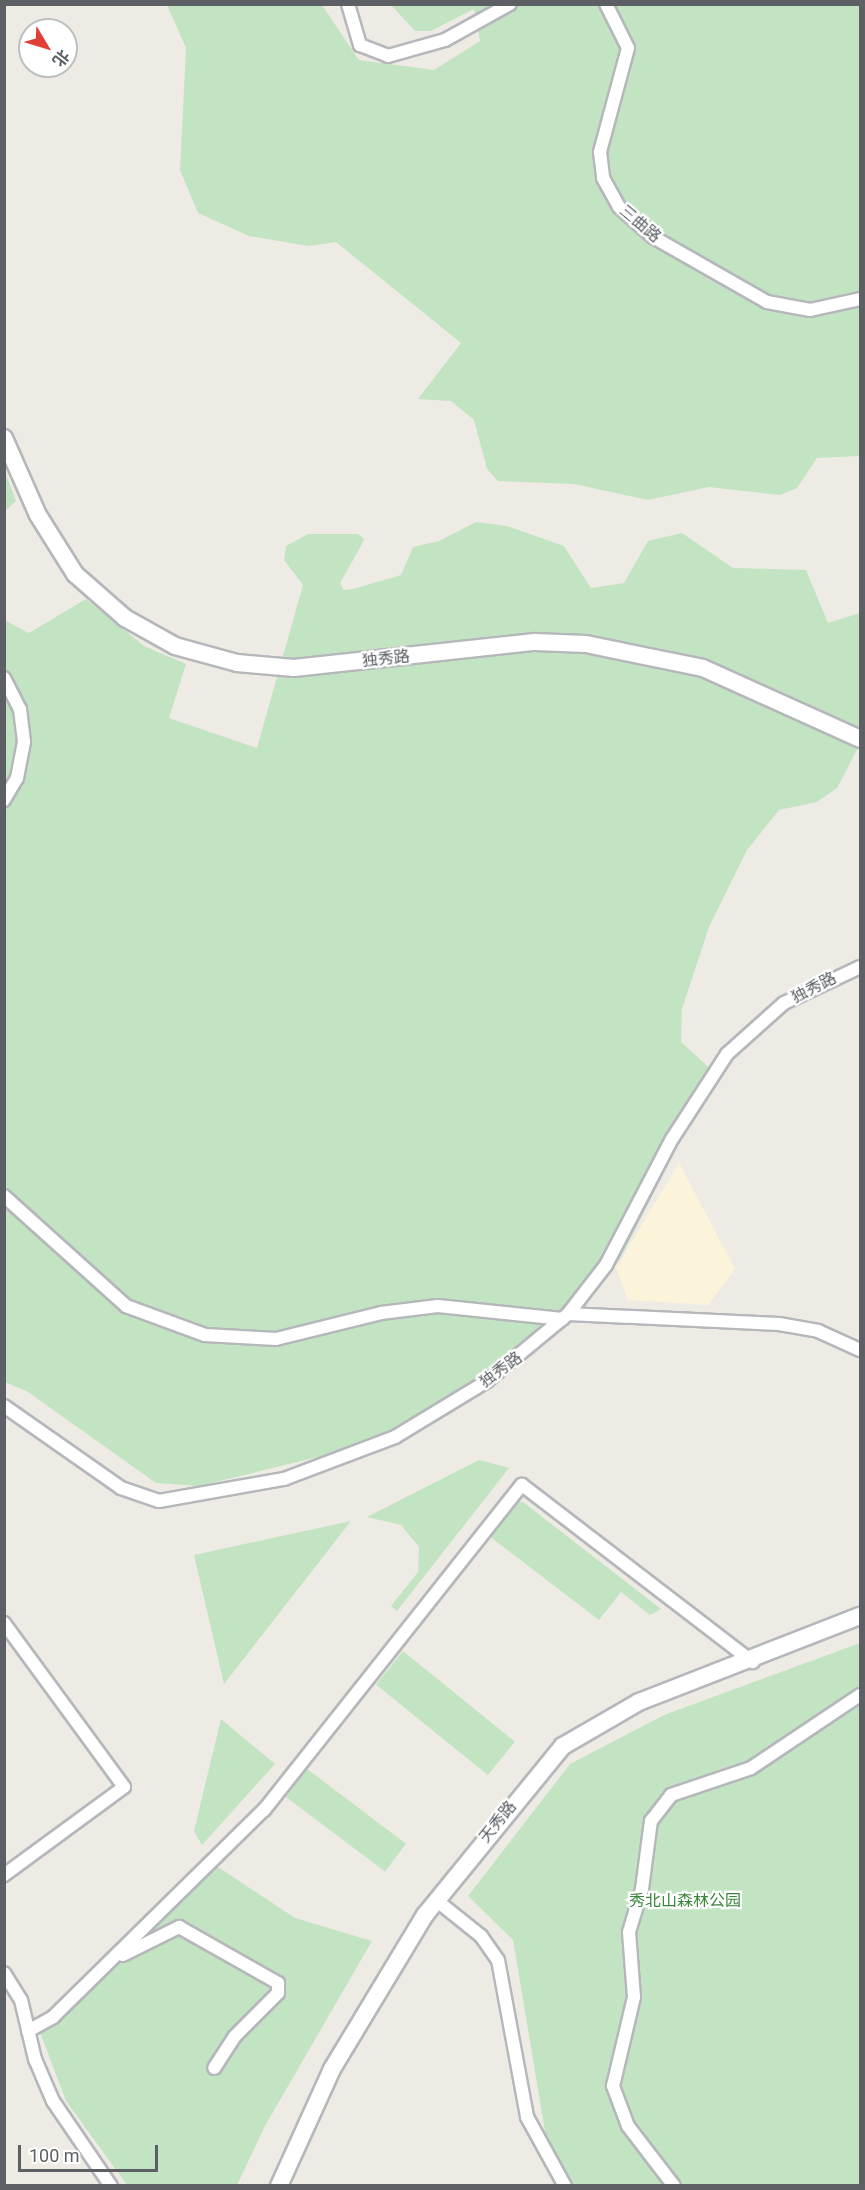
<!DOCTYPE html>
<meta charset="utf-8">
<style>
body{margin:0}
#map{position:relative;width:865px;height:2190px;overflow:hidden;background:#eeebe4;font-family:Roboto,"Noto Sans SC",sans-serif}
div>[style]{position:absolute}
.commercial>*{inset:0;background:#fcf3db}
.green>*{inset:0;background:#c3e4c2;transform-origin:0 0}
.roads{filter:drop-shadow(2px 0 #b5b7bb) drop-shadow(-2px 0 #b5b7bb) drop-shadow(0 2px #b5b7bb) drop-shadow(0 -2px #b5b7bb)}
.minor>*{height:12px;margin:-6px;padding:0 6px;transform-origin:6px;border-radius:6px;background:#fff}
.secondary>*{height:16px;margin:-8px;padding:0 8px;transform-origin:8px;border-radius:8px;background:#fff}
span{translate:-50% -50%;white-space:nowrap;text-align:center;line-height:1.15;-webkit-text-stroke:4.5px #fff;paint-order:stroke}
.street-label{font-size:16px;color:#5c6064}
.park-label{font-size:16px;color:#3a853b}
.frame{position:absolute;inset:0;border:6px solid #5c6064;pointer-events:none}
.north{position:absolute;left:18px;top:18px;width:60px;height:60px;box-sizing:border-box;background:#fff;border:2px solid #bebfc1;border-radius:50%;rotate:128deg;font-size:16px;font-weight:700;line-height:24px;text-align:center;color:#5c6064}
.north::after{content:'';display:block;margin:auto;width:21px;height:27px;background:#e03f38;clip-path:polygon(50% 0,100% 100%,50% 72%,0 100%)}
.scale{position:absolute;left:18px;top:2145px;width:140px;height:27px;box-sizing:border-box;border:3px solid #5c6064;border-top:0;padding-left:8px;font-size:18px;line-height:21px;white-space:nowrap;color:#5c6064;-webkit-text-stroke:4px #fff;paint-order:stroke}
</style>
<div id="map">
<div class="commercial">
<i style="clip-path:polygon(679px 1163px,735px 1269px,708px 1305px,628px 1300px,616px 1268px)"></i>
</div>
<div class="green">
<i style="clip-path:polygon(167px 5px,322px 5px,359px 60px,434px 70px,480px 41px,474px 9px,431px 31px,415px 31px,391px 5px,860px 5px,860px 456px,817px 458px,797px 488px,780px 495px,709px 487px,648px 500px,574px 484px,498px 481px,487px 469px,474px 420px,451px 401px,418px 399px,461px 343px,336px 242px,308px 246px,249px 236px,198px 213px,180px 170px,186px 48px)"></i>
<i style="clip-path:polygon(5px 472px,16px 501px,5px 511px,4px 511px)"></i>
<i style="clip-path:polygon(476px 522px,507px 526px,564px 546px,591px 588px,624px 583px,648px 541px,682px 533px,733px 568px,806px 570px,828px 623px,860px 613px,860px 744px,837px 788px,817px 802px,779px 810px,747px 850px,709px 927px,682px 1009px,681px 1042px,715px 1073px,620px 1259px,559px 1325px,405px 1424px,347px 1450px,199px 1486px,156px 1483px,28px 1392px,5px 1382px,4px 620px,29px 633px,86px 599px,144px 646px,186px 664px,169px 718px,257px 748px,303px 585px,284px 560px,286px 546px,308px 534px,358px 534px,364px 539px,361px 546px,340px 583px,344px 590px,353px 589px,401px 575px,413px 547px,439px 541px)"></i>
<i style="clip-path:polygon(479px 1460px,509px 1468px,397px 1611px,391px 1606px,418px 1572px,419px 1547px,401px 1525px,367px 1517px)"></i>
<i style="clip-path:polygon(515px 1502px,523px 1502px,661px 1609px,650px 1615px,621px 1592px,599px 1620px,489px 1536px)"></i>
<i style="clip-path:polygon(351px 1521px,224px 1684px,194px 1555px)"></i>
<i style="clip-path:polygon(860px 1643px,860px 2185px,554px 2185px,513px 1940px,468px 1896px,570px 1764px,664px 1715px)"></i>
<i style="left:403px;top:1651px;width:144px;height:43px;rotate:39deg"></i>
<i style="clip-path:polygon(221px 1719px,275px 1764px,202px 1845px,194px 1831px)"></i>
<i style="left:307px;top:1769px;width:124px;height:35px;rotate:37deg"></i>
<i style="clip-path:polygon(212px 1863px,295px 1918px,372px 1941px,265px 2126px,237px 2185px,127px 2185px,66px 2101px,38px 2027px)"></i>
</div>
<div class="roads">
<div class="minor">
<i style="left:348px;top:4px;width:43px;rotate:73.7deg"></i>
<i style="left:360px;top:45px;width:30px;rotate:21deg"></i>
<i style="left:388px;top:56px;width:59px;rotate:-15.7deg"></i>
<i style="left:445px;top:40px;width:74px;rotate:-29deg"></i>
<i style="left:606px;top:4px;width:49px;rotate:63.4deg"></i>
<i style="left:628px;top:48px;width:108px;rotate:105.1deg"></i>
<i style="left:600px;top:152px;width:26px;rotate:83deg"></i>
<i style="left:603px;top:178px;width:33px;rotate:61deg"></i>
<i style="left:619px;top:207px;width:45px;rotate:41.4deg"></i>
<i style="left:653px;top:237px;width:131px;rotate:29.7deg"></i>
<i style="left:767px;top:302px;width:44px;rotate:10.5deg"></i>
<i style="left:810px;top:310px;width:51px;rotate:-12.4deg"></i>
<i style="left:4px;top:678px;width:35px;rotate:63deg"></i>
<i style="left:20px;top:709px;width:33px;rotate:83deg"></i>
<i style="left:24px;top:742px;width:37px;rotate:101deg"></i>
<i style="left:17px;top:778px;width:26px;rotate:121deg"></i>
<i style="left:4px;top:1196px;width:164px;rotate:42deg"></i>
<i style="left:126px;top:1306px;width:84px;rotate:20.2deg"></i>
<i style="left:205px;top:1335px;width:71px;rotate:3.2deg"></i>
<i style="left:276px;top:1339px;width:108px;rotate:-13.9deg"></i>
<i style="left:381px;top:1313px;width:57px;rotate:-7deg"></i>
<i style="left:438px;top:1306px;width:125px;rotate:6deg"></i>
<i style="left:568px;top:1314px;width:211px;rotate:2.7deg"></i>
<i style="left:779px;top:1324px;width:40px;rotate:10deg"></i>
<i style="left:818px;top:1331px;width:46px;rotate:24.3deg"></i>
<i style="left:4px;top:1406px;width:143px;rotate:35deg"></i>
<i style="left:121px;top:1488px;width:40px;rotate:18.9deg"></i>
<i style="left:159px;top:1501px;width:127px;rotate:-10deg"></i>
<i style="left:284px;top:1479px;width:119px;rotate:-20.7deg"></i>
<i style="left:395px;top:1437px;width:108px;rotate:-31.3deg"></i>
<i style="left:487px;top:1381px;width:105px;rotate:-39.6deg"></i>
<i style="left:568px;top:1314px;width:62px;rotate:-52.2deg"></i>
<i style="left:606px;top:1265px;width:142px;rotate:-62.4deg"></i>
<i style="left:672px;top:1139px;width:101px;rotate:-57.1deg"></i>
<i style="left:727px;top:1054px;width:76px;rotate:-41.8deg"></i>
<i style="left:784px;top:1003px;width:84px;rotate:-25.3deg"></i>
<i style="left:4px;top:1623px;width:203px;rotate:53.8deg"></i>
<i style="left:124px;top:1787px;width:149px;rotate:143.7deg"></i>
<i style="left:436px;top:1900px;width:58px;rotate:38.7deg"></i>
<i style="left:481px;top:1936px;width:29px;rotate:55deg"></i>
<i style="left:498px;top:1960px;width:160px;rotate:79.5deg"></i>
<i style="left:527px;top:2117px;width:79px;rotate:61.2deg"></i>
<i style="left:123px;top:1955px;width:63px;rotate:-26.6deg"></i>
<i style="left:179px;top:1927px;width:114px;rotate:29.5deg"></i>
<i style="left:278px;top:1983px;width:10px;rotate:90deg"></i>
<i style="left:278px;top:1993px;width:61px;rotate:135deg"></i>
<i style="left:235px;top:2036px;width:38px;rotate:123deg"></i>
<i style="left:4px;top:1973px;width:32px;rotate:58deg"></i>
<i style="left:21px;top:2000px;width:61px;rotate:76.7deg"></i>
<i style="left:35px;top:2059px;width:46px;rotate:66.8deg"></i>
<i style="left:53px;top:2101px;width:103px;rotate:55.7deg"></i>
<i style="left:28px;top:2031px;width:29px;rotate:-29deg"></i>
<i style="left:53px;top:2017px;width:296px;rotate:-44.5deg"></i>
<i style="left:264px;top:1810px;width:415px;rotate:-51.6deg"></i>
<i style="left:522px;top:1485px;width:291px;rotate:37.5deg"></i>
<i style="left:674px;top:2186px;width:76px;rotate:-127.5deg"></i>
<i style="left:628px;top:2126px;width:43px;rotate:-110.6deg"></i>
<i style="left:613px;top:2086px;width:91px;rotate:-76.7deg"></i>
<i style="left:634px;top:1997px;width:65px;rotate:-94.4deg"></i>
<i style="left:629px;top:1932px;width:45px;rotate:-73.2deg"></i>
<i style="left:642px;top:1889px;width:69px;rotate:-82.5deg"></i>
<i style="left:651px;top:1821px;width:33px;rotate:-52deg"></i>
<i style="left:671px;top:1795px;width:84px;rotate:-18.6deg"></i>
<i style="left:751px;top:1768px;width:131px;rotate:-33.8deg"></i>
</div>
<div class="secondary">
<i style="left:4px;top:438px;width:84px;rotate:66.2deg"></i>
<i style="left:38px;top:515px;width:70px;rotate:57.9deg"></i>
<i style="left:75px;top:574px;width:67px;rotate:41.3deg"></i>
<i style="left:125px;top:618px;width:57px;rotate:29.2deg"></i>
<i style="left:175px;top:646px;width:64px;rotate:15.3deg"></i>
<i style="left:237px;top:663px;width:57px;rotate:5deg"></i>
<i style="left:294px;top:668px;width:242px;rotate:-6.2deg"></i>
<i style="left:535px;top:642px;width:51px;rotate:2.2deg"></i>
<i style="left:586px;top:644px;width:119px;rotate:11.6deg"></i>
<i style="left:703px;top:668px;width:172px;rotate:24.3deg"></i>
<i style="left:279px;top:2186px;width:128px;rotate:-65.6deg"></i>
<i style="left:332px;top:2069px;width:180px;rotate:-58.9deg"></i>
<i style="left:425px;top:1915px;width:218px;rotate:-50.8deg"></i>
<i style="left:563px;top:1746px;width:88px;rotate:-30.1deg"></i>
<i style="left:639px;top:1702px;width:237px;rotate:-21.3deg"></i>
</div>
</div>
<div class="street-label">
<span style="left:640px;top:224px;rotate:40deg">三曲路</span>
<span style="left:386px;top:659px;rotate:-6deg">独秀路</span>
<span style="left:814px;top:988px;rotate:-27deg">独秀路</span>
<span style="left:501px;top:1370px;rotate:-36deg">独秀路</span>
<span style="left:498px;top:1822px;rotate:-51deg">天秀路</span>
</div>
<div class="park-label">
<span style="left:685px;top:1901px">秀北山森林公园</span>
</div>
<div class="frame"></div>
<div class="north">北</div>
<div class="scale">100 m</div>
</div>
